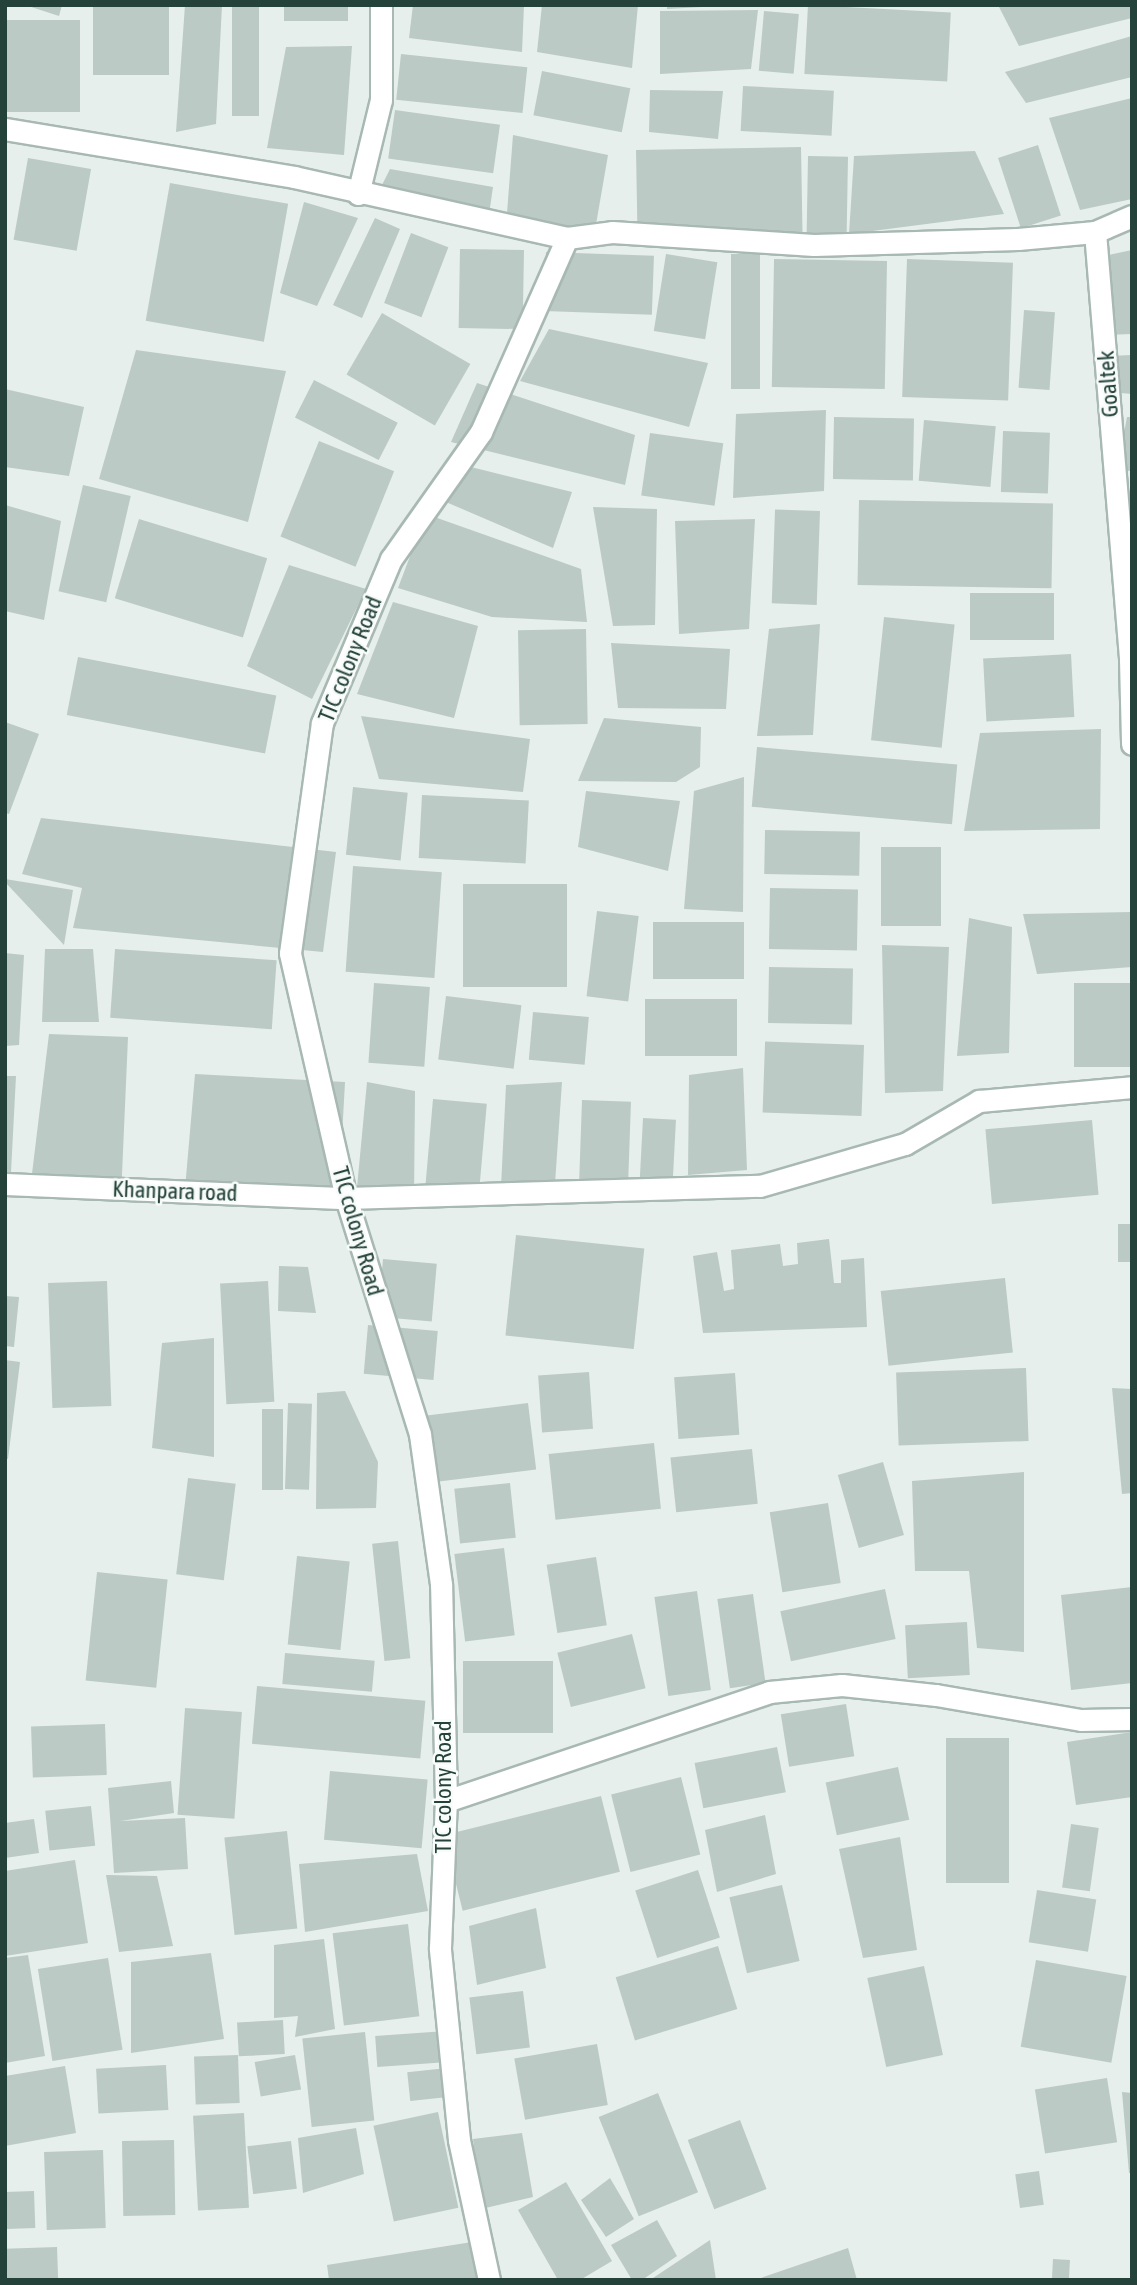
<!DOCTYPE html>
<style>
body{margin:0}
#map{position:relative;width:1137px;height:2285px;overflow:hidden;background:#e6efeb;font-family:"Asap Condensed",sans-serif}
div>[style]{position:absolute}
.building>*{inset:0;background:#bbcac4;transform-origin:0 0}
.roads{filter:drop-shadow(2px 0 #a8b8b2) drop-shadow(-2px 0 #a8b8b2) drop-shadow(0 2px #a8b8b2) drop-shadow(0 -2px #a8b8b2)}
.minor>*{height:21px;margin:-10.5px;padding:0 10.5px;transform-origin:10.5px;border-radius:10.5px;background:#fff}
span{translate:-50% -50%;white-space:nowrap;text-align:center;line-height:1.15;-webkit-text-stroke:5px #f7fbf9;paint-order:stroke}
.street-label{font-size:23px;color:#24423a}
.frame{position:absolute;inset:0;border:7px solid #24423a;pointer-events:none}
</style>
<div id="map">
<div class="building">
<i style="clip-path:polygon(25px 5px,62px 5px,59px 16px)"></i>
<i style="left:93px;top:5px;width:76px;height:70px"></i>
<i style="clip-path:polygon(185px 5px,222px 5px,216px 124px,176px 132px)"></i>
<i style="left:232px;top:5px;width:27px;height:111px"></i>
<i style="left:284px;top:5px;width:64px;height:16px"></i>
<i style="clip-path:polygon(413px 5px,524px 5px,522px 52px,409px 38px)"></i>
<i style="clip-path:polygon(542px 5px,638px 5px,632px 68px,537px 52px)"></i>
<i style="clip-path:polygon(667px 5px,701px 5px,702px 7px,667px 9px)"></i>
<i style="left:808px;top:5px;width:143px;height:69px;rotate:3deg"></i>
<i style="clip-path:polygon(998px 5px,1132px 5px,1132px 18px,1019px 46px)"></i>
<i style="clip-path:polygon(758px 10px,751px 69px,660px 74px,660px 11px)"></i>
<i style="left:764px;top:11px;width:35px;height:60px;rotate:5deg"></i>
<i style="left:80px;top:20px;width:92px;height:75px;rotate:90deg"></i>
<i style="clip-path:polygon(1132px 36px,1132px 77px,1026px 103px,1005px 72px)"></i>
<i style="clip-path:polygon(352px 46px,344px 155px,267px 148px,286px 47px)"></i>
<i style="left:401px;top:54px;width:127px;height:46px;rotate:6deg"></i>
<i style="left:542px;top:71px;width:90px;height:45px;rotate:11deg"></i>
<i style="left:743px;top:86px;width:91px;height:45px;rotate:3deg"></i>
<i style="clip-path:polygon(650px 90px,723px 91px,718px 139px,649px 132px)"></i>
<i style="clip-path:polygon(1132px 98px,1132px 199px,1080px 210px,1049px 118px)"></i>
<i style="left:395px;top:110px;width:106px;height:49px;rotate:8deg"></i>
<i style="clip-path:polygon(513px 135px,608px 155px,594px 236px,506px 226px)"></i>
<i style="left:1038px;top:145px;width:74px;height:42px;rotate:72deg"></i>
<i style="left:801px;top:147px;width:93px;height:165px;rotate:89deg"></i>
<i style="clip-path:polygon(975px 151px,1004px 214px,849px 234px,854px 156px)"></i>
<i style="left:808px;top:156px;width:40px;height:80px;rotate:1deg"></i>
<i style="left:28px;top:158px;width:64px;height:83px;rotate:10deg"></i>
<i style="clip-path:polygon(390px 169px,493px 187px,487px 228px,380px 189px)"></i>
<i style="left:170px;top:183px;width:120px;height:140px;rotate:10deg"></i>
<i style="clip-path:polygon(304px 202px,358px 218px,317px 306px,280px 293px)"></i>
<i style="clip-path:polygon(375px 218px,400px 229px,362px 318px,333px 305px)"></i>
<i style="left:411px;top:233px;width:40px;height:75px;rotate:21deg"></i>
<i style="left:460px;top:249px;width:64px;height:79px;rotate:1deg"></i>
<i style="clip-path:polygon(1132px 250px,1132px 334px,1104px 335px,1099px 257px)"></i>
<i style="left:546px;top:252px;width:108px;height:59px;rotate:2deg"></i>
<i style="left:666px;top:254px;width:52px;height:78px;rotate:9deg"></i>
<i style="left:731px;top:254px;width:29px;height:135px"></i>
<i style="left:907px;top:259px;width:106px;height:138px;rotate:2deg"></i>
<i style="left:887px;top:261px;width:128px;height:113px;rotate:91deg"></i>
<i style="left:1024px;top:310px;width:31px;height:78px;rotate:4deg"></i>
<i style="left:382px;top:313px;width:102px;height:71px;rotate:30deg"></i>
<i style="clip-path:polygon(549px 329px,708px 363px,689px 427px,520px 381px)"></i>
<i style="clip-path:polygon(136px 350px,286px 371px,248px 522px,99px 479px)"></i>
<i style="clip-path:polygon(1132px 355px,1132px 394px,1121px 393px,1110px 356px)"></i>
<i style="left:314px;top:380px;width:94px;height:42px;rotate:27deg"></i>
<i style="clip-path:polygon(477px 383px,635px 435px,625px 485px,451px 442px)"></i>
<i style="clip-path:polygon(5px 389px,84px 407px,69px 476px,5px 467px)"></i>
<i style="clip-path:polygon(826px 410px,824px 491px,733px 498px,736px 414px)"></i>
<i style="left:834px;top:417px;width:80px;height:62px;rotate:1deg"></i>
<i style="clip-path:polygon(1127px 417px,1132px 417px,1132px 471px,1117px 470px)"></i>
<i style="left:924px;top:420px;width:72px;height:61px;rotate:5deg"></i>
<i style="left:1003px;top:431px;width:47px;height:61px;rotate:2deg"></i>
<i style="left:650px;top:433px;width:74px;height:63px;rotate:8deg"></i>
<i style="left:319px;top:441px;width:81px;height:103px;rotate:22deg"></i>
<i style="clip-path:polygon(467px 466px,572px 492px,553px 548px,439px 499px)"></i>
<i style="left:83px;top:485px;width:49px;height:109px;rotate:13deg"></i>
<i style="left:859px;top:500px;width:194px;height:85px;rotate:1deg"></i>
<i style="clip-path:polygon(5px 505px,61px 521px,44px 620px,5px 611px)"></i>
<i style="clip-path:polygon(593px 507px,657px 509px,655px 625px,613px 626px)"></i>
<i style="left:820px;top:511px;width:94px;height:45px;rotate:92deg"></i>
<i style="clip-path:polygon(426px 514px,581px 569px,587px 622px,492px 617px,398px 588px)"></i>
<i style="left:139px;top:519px;width:134px;height:83px;rotate:17deg"></i>
<i style="clip-path:polygon(755px 519px,749px 629px,679px 634px,675px 521px)"></i>
<i style="clip-path:polygon(289px 565px,366px 589px,312px 699px,247px 666px)"></i>
<i style="left:1054px;top:593px;width:47px;height:84px;rotate:90deg"></i>
<i style="clip-path:polygon(393px 602px,478px 626px,454px 718px,357px 694px)"></i>
<i style="left:884px;top:617px;width:71px;height:124px;rotate:6deg"></i>
<i style="clip-path:polygon(820px 624px,813px 735px,757px 736px,769px 629px)"></i>
<i style="left:586px;top:629px;width:95px;height:68px;rotate:89deg"></i>
<i style="clip-path:polygon(611px 643px,730px 649px,726px 709px,618px 708px)"></i>
<i style="left:1071px;top:654px;width:63px;height:88px;rotate:87deg"></i>
<i style="left:78px;top:657px;width:202px;height:59px;rotate:11deg"></i>
<i style="clip-path:polygon(361px 716px,530px 739px,523px 792px,379px 779px)"></i>
<i style="clip-path:polygon(604px 718px,701px 727px,700px 767px,676px 782px,578px 781px)"></i>
<i style="clip-path:polygon(5px 722px,39px 734px,9px 814px,5px 813px)"></i>
<i style="clip-path:polygon(1101px 729px,1100px 829px,964px 831px,980px 733px)"></i>
<i style="left:757px;top:747px;width:201px;height:60px;rotate:5deg"></i>
<i style="clip-path:polygon(744px 777px,743px 912px,684px 909px,694px 791px)"></i>
<i style="left:353px;top:787px;width:55px;height:68px;rotate:6deg"></i>
<i style="clip-path:polygon(586px 791px,680px 801px,668px 871px,578px 847px)"></i>
<i style="left:422px;top:795px;width:107px;height:63px;rotate:3deg"></i>
<i style="clip-path:polygon(41px 818px,336px 852px,323px 952px,73px 928px,82px 888px,22px 874px)"></i>
<i style="left:765px;top:830px;width:95px;height:44px;rotate:1deg"></i>
<i style="left:881px;top:847px;width:60px;height:79px"></i>
<i style="left:353px;top:866px;width:89px;height:106px;rotate:4deg"></i>
<i style="clip-path:polygon(5px 879px,73px 890px,64px 945px,5px 882px)"></i>
<i style="left:463px;top:884px;width:104px;height:103px"></i>
<i style="left:770px;top:888px;width:88px;height:61px;rotate:1deg"></i>
<i style="left:597px;top:911px;width:42px;height:86px;rotate:7deg"></i>
<i style="clip-path:polygon(1132px 912px,1132px 967px,1037px 974px,1023px 914px)"></i>
<i style="clip-path:polygon(969px 918px,1012px 927px,1009px 1053px,957px 1056px)"></i>
<i style="left:653px;top:922px;width:91px;height:57px"></i>
<i style="clip-path:polygon(882px 945px,949px 947px,943px 1091px,885px 1093px)"></i>
<i style="clip-path:polygon(45px 949px,93px 949px,99px 1022px,42px 1022px)"></i>
<i style="left:115px;top:949px;width:162px;height:69px;rotate:4deg"></i>
<i style="clip-path:polygon(5px 953px,24px 955px,19px 1045px,5px 1046px)"></i>
<i style="left:769px;top:967px;width:84px;height:56px;rotate:1deg"></i>
<i style="left:374px;top:983px;width:56px;height:80px;rotate:4deg"></i>
<i style="left:1132px;top:983px;width:84px;height:58px;rotate:90deg"></i>
<i style="left:446px;top:996px;width:76px;height:64px;rotate:7deg"></i>
<i style="left:645px;top:999px;width:92px;height:57px"></i>
<i style="left:533px;top:1012px;width:56px;height:48px;rotate:5deg"></i>
<i style="clip-path:polygon(49px 1034px,128px 1037px,121px 1197px,30px 1190px)"></i>
<i style="left:864px;top:1045px;width:71px;height:99px;rotate:92deg"></i>
<i style="clip-path:polygon(743px 1068px,747px 1170px,688px 1175px,689px 1075px)"></i>
<i style="clip-path:polygon(195px 1074px,345px 1082px,339px 1191px,184px 1200px)"></i>
<i style="clip-path:polygon(5px 1076px,16px 1076px,10px 1191px,5px 1192px)"></i>
<i style="clip-path:polygon(367px 1082px,415px 1091px,414px 1199px,356px 1198px)"></i>
<i style="clip-path:polygon(562px 1082px,554px 1198px,500px 1207px,506px 1085px)"></i>
<i style="left:433px;top:1099px;width:54px;height:95px;rotate:5deg"></i>
<i style="left:582px;top:1100px;width:49px;height:83px;rotate:2deg"></i>
<i style="left:643px;top:1118px;width:33px;height:63px;rotate:3deg"></i>
<i style="left:1092px;top:1120px;width:75px;height:107px;rotate:85deg"></i>
<i style="left:1132px;top:1224px;width:38px;height:14px;rotate:90deg"></i>
<i style="left:516px;top:1235px;width:129px;height:101px;rotate:6deg"></i>
<i style="clip-path:polygon(829px 1239px,834px 1283px,841px 1283px,841px 1260px,864px 1258px,867px 1327px,703px 1333px,693px 1256px,717px 1252px,724px 1291px,734px 1289px,731px 1250px,780px 1244px,783px 1266px,798px 1264px,797px 1243px)"></i>
<i style="left:383px;top:1259px;width:54px;height:58px;rotate:5deg"></i>
<i style="clip-path:polygon(279px 1266px,308px 1267px,316px 1313px,278px 1311px)"></i>
<i style="left:1005px;top:1278px;width:75px;height:125px;rotate:84deg"></i>
<i style="left:107px;top:1281px;width:125px;height:59px;rotate:88deg"></i>
<i style="left:268px;top:1281px;width:121px;height:48px;rotate:87deg"></i>
<i style="clip-path:polygon(5px 1296px,19px 1297px,14px 1347px,5px 1346px)"></i>
<i style="left:368px;top:1325px;width:70px;height:49px;rotate:5deg"></i>
<i style="clip-path:polygon(214px 1338px,214px 1457px,152px 1448px,162px 1343px)"></i>
<i style="clip-path:polygon(5px 1360px,20px 1362px,8px 1459px,5px 1458px)"></i>
<i style="left:1026px;top:1368px;width:73px;height:130px;rotate:88deg"></i>
<i style="left:589px;top:1372px;width:57px;height:51px;rotate:86deg"></i>
<i style="left:735px;top:1373px;width:62px;height:61px;rotate:86deg"></i>
<i style="clip-path:polygon(1112px 1388px,1132px 1389px,1132px 1493px,1122px 1494px)"></i>
<i style="clip-path:polygon(345px 1391px,378px 1462px,376px 1508px,316px 1509px,317px 1393px)"></i>
<i style="left:288px;top:1403px;width:24px;height:86px;rotate:2deg"></i>
<i style="left:528px;top:1403px;width:67px;height:104px;rotate:83deg"></i>
<i style="left:283px;top:1409px;width:81px;height:21px;rotate:90deg"></i>
<i style="left:654px;top:1443px;width:66px;height:106px;rotate:84deg"></i>
<i style="left:752px;top:1449px;width:55px;height:82px;rotate:84deg"></i>
<i style="left:883px;top:1462px;width:76px;height:47px;rotate:74deg"></i>
<i style="clip-path:polygon(1024px 1472px,1024px 1652px,977px 1648px,969px 1571px,915px 1571px,912px 1481px)"></i>
<i style="left:188px;top:1478px;width:48px;height:97px;rotate:7deg"></i>
<i style="left:510px;top:1483px;width:55px;height:56px;rotate:84deg"></i>
<i style="left:828px;top:1503px;width:81px;height:59px;rotate:81deg"></i>
<i style="left:398px;top:1541px;width:118px;height:26px;rotate:84deg"></i>
<i style="left:504px;top:1548px;width:88px;height:50px;rotate:83deg"></i>
<i style="left:297px;top:1556px;width:53px;height:89px;rotate:6deg"></i>
<i style="left:596px;top:1557px;width:69px;height:50px;rotate:81deg"></i>
<i style="left:97px;top:1572px;width:71px;height:109px;rotate:6deg"></i>
<i style="clip-path:polygon(1132px 1587px,1132px 1683px,1071px 1690px,1061px 1595px)"></i>
<i style="left:885px;top:1589px;width:51px;height:107px;rotate:78deg"></i>
<i style="left:697px;top:1591px;width:100px;height:43px;rotate:82deg"></i>
<i style="left:753px;top:1594px;width:90px;height:36px;rotate:82deg"></i>
<i style="left:967px;top:1622px;width:53px;height:62px;rotate:87deg"></i>
<i style="left:632px;top:1634px;width:56px;height:77px;rotate:76deg"></i>
<i style="left:285px;top:1653px;width:90px;height:31px;rotate:5deg"></i>
<i style="left:463px;top:1661px;width:90px;height:72px"></i>
<i style="left:257px;top:1686px;width:169px;height:58px;rotate:5deg"></i>
<i style="left:846px;top:1704px;width:53px;height:66px;rotate:81deg"></i>
<i style="left:185px;top:1708px;width:57px;height:107px;rotate:4deg"></i>
<i style="left:105px;top:1724px;width:51px;height:74px;rotate:88deg"></i>
<i style="clip-path:polygon(1132px 1732px,1132px 1797px,1076px 1805px,1067px 1742px)"></i>
<i style="left:946px;top:1738px;width:63px;height:145px"></i>
<i style="left:777px;top:1747px;width:46px;height:84px;rotate:79deg"></i>
<i style="left:898px;top:1767px;width:54px;height:74px;rotate:78deg"></i>
<i style="left:330px;top:1771px;width:98px;height:69px;rotate:5deg"></i>
<i style="left:681px;top:1777px;width:80px;height:72px;rotate:76deg"></i>
<i style="clip-path:polygon(171px 1781px,174px 1813px,120px 1821px,185px 1818px,188px 1869px,114px 1873px,108px 1788px)"></i>
<i style="left:601px;top:1796px;width:78px;height:162px;rotate:76deg"></i>
<i style="left:91px;top:1806px;width:40px;height:46px;rotate:84deg"></i>
<i style="clip-path:polygon(765px 1815px,776px 1874px,717px 1892px,705px 1830px)"></i>
<i style="clip-path:polygon(34px 1819px,39px 1853px,5px 1858px,5px 1823px)"></i>
<i style="left:1071px;top:1824px;width:28px;height:64px;rotate:8deg"></i>
<i style="left:287px;top:1831px;width:98px;height:63px;rotate:84deg"></i>
<i style="clip-path:polygon(900px 1837px,917px 1950px,863px 1958px,839px 1849px)"></i>
<i style="clip-path:polygon(417px 1854px,428px 1911px,305px 1932px,299px 1864px)"></i>
<i style="clip-path:polygon(75px 1860px,88px 1943px,5px 1956px,5px 1871px)"></i>
<i style="left:698px;top:1870px;width:71px;height:66px;rotate:72deg"></i>
<i style="clip-path:polygon(106px 1875px,157px 1876px,173px 1946px,119px 1952px)"></i>
<i style="left:782px;top:1885px;width:78px;height:54px;rotate:77deg"></i>
<i style="left:1037px;top:1890px;width:60px;height:53px;rotate:9deg"></i>
<i style="clip-path:polygon(536px 1908px,546px 1968px,477px 1985px,469px 1926px)"></i>
<i style="left:408px;top:1924px;width:93px;height:76px;rotate:83deg"></i>
<i style="clip-path:polygon(324px 1939px,335px 2029px,295px 2037px,298px 2016px,274px 2018px,274px 1945px)"></i>
<i style="left:718px;top:1946px;width:66px;height:107px;rotate:73deg"></i>
<i style="clip-path:polygon(211px 1953px,224px 2039px,131px 2053px,131px 1962px)"></i>
<i style="clip-path:polygon(28px 1955px,45px 2056px,5px 2063px,5px 1958px)"></i>
<i style="left:108px;top:1958px;width:93px;height:71px;rotate:81deg"></i>
<i style="left:1036px;top:1960px;width:92px;height:88px;rotate:10deg"></i>
<i style="left:924px;top:1966px;width:91px;height:58px;rotate:78deg"></i>
<i style="left:523px;top:1991px;width:57px;height:54px;rotate:83deg"></i>
<i style="left:283px;top:2020px;width:34px;height:46px;rotate:87deg"></i>
<i style="left:446px;top:2031px;width:31px;height:71px;rotate:86deg"></i>
<i style="left:365px;top:2032px;width:89px;height:63px;rotate:84deg"></i>
<i style="left:597px;top:2044px;width:62px;height:84px;rotate:80deg"></i>
<i style="left:238px;top:2055px;width:48px;height:44px;rotate:88deg"></i>
<i style="left:295px;top:2055px;width:35px;height:41px;rotate:80deg"></i>
<i style="left:166px;top:2065px;width:45px;height:70px;rotate:87deg"></i>
<i style="clip-path:polygon(65px 2066px,76px 2133px,5px 2146px,5px 2076px)"></i>
<i style="left:447px;top:2068px;width:29px;height:40px;rotate:84deg"></i>
<i style="left:1107px;top:2078px;width:65px;height:73px;rotate:81deg"></i>
<i style="clip-path:polygon(1122px 2092px,1132px 2093px,1132px 2173px,1129px 2173px)"></i>
<i style="left:658px;top:2093px;width:107px;height:64px;rotate:68deg"></i>
<i style="left:438px;top:2112px;width:98px;height:66px;rotate:78deg"></i>
<i style="left:244px;top:2113px;width:95px;height:51px;rotate:87deg"></i>
<i style="left:740px;top:2120px;width:74px;height:56px;rotate:69deg"></i>
<i style="clip-path:polygon(356px 2128px,364px 2174px,303px 2193px,298px 2138px)"></i>
<i style="clip-path:polygon(522px 2133px,533px 2197px,481px 2209px,473px 2139px)"></i>
<i style="left:174px;top:2140px;width:75px;height:52px;rotate:89deg"></i>
<i style="left:291px;top:2141px;width:48px;height:44px;rotate:83deg"></i>
<i style="left:103px;top:2150px;width:78px;height:59px;rotate:88deg"></i>
<i style="left:1039px;top:2171px;width:34px;height:24px;rotate:82deg"></i>
<i style="clip-path:polygon(610px 2178px,634px 2219px,606px 2237px,581px 2200px)"></i>
<i style="clip-path:polygon(566px 2182px,612px 2261px,580px 2280px,558px 2280px,518px 2210px)"></i>
<i style="left:34px;top:2191px;width:37px;height:29px;rotate:88deg"></i>
<i style="clip-path:polygon(657px 2220px,677px 2256px,642px 2280px,632px 2280px,611px 2245px)"></i>
<i style="clip-path:polygon(710px 2240px,716px 2280px,650px 2280px)"></i>
<i style="clip-path:polygon(472px 2242px,478px 2280px,329px 2280px,327px 2265px)"></i>
<i style="left:57px;top:2247px;width:33px;height:52px;rotate:88deg"></i>
<i style="clip-path:polygon(848px 2248px,857px 2280px,758px 2280px,758px 2279px)"></i>
<i style="left:1053px;top:2259px;width:17px;height:21px;rotate:3deg"></i>
</div>
<div class="roads">
<div class="minor">
<i style="left:5px;top:129px;width:293px;rotate:9.4deg"></i>
<i style="left:294px;top:177px;width:280px;rotate:12.6deg"></i>
<i style="left:567px;top:238px;width:45px;rotate:-7.6deg"></i>
<i style="left:612px;top:232px;width:202px;rotate:3.7deg"></i>
<i style="left:814px;top:245px;width:204px;rotate:-1.7deg"></i>
<i style="left:1018px;top:239px;width:77px;rotate:-5.2deg"></i>
<i style="left:358px;top:194px;width:97px;rotate:-76.3deg"></i>
<i style="left:381px;top:100px;width:95px;rotate:-90deg"></i>
<i style="left:1132px;top:216px;width:40px;rotate:156.6deg"></i>
<i style="left:1095px;top:232px;width:429px;rotate:85.3deg"></i>
<i style="left:1130px;top:660px;width:84px;rotate:88.6deg"></i>
<i style="left:5px;top:1184px;width:341px;rotate:2.4deg"></i>
<i style="left:346px;top:1198px;width:414px;rotate:-1.7deg"></i>
<i style="left:760px;top:1186px;width:151px;rotate:-16.2deg"></i>
<i style="left:905px;top:1144px;width:86px;rotate:-30.2deg"></i>
<i style="left:979px;top:1101px;width:154px;rotate:-5.2deg"></i>
<i style="left:446px;top:1801px;width:341px;rotate:-18.6deg"></i>
<i style="left:769px;top:1692px;width:73px;rotate:-5.5deg"></i>
<i style="left:842px;top:1685px;width:95px;rotate:6.1deg"></i>
<i style="left:936px;top:1695px;width:147px;rotate:9.8deg"></i>
<i style="left:1081px;top:1720px;width:51px;rotate:-1.1deg"></i>
<i style="left:489px;top:2280px;width:143px;rotate:-102.1deg"></i>
<i style="left:459px;top:2140px;width:193px;rotate:-95.7deg"></i>
<i style="left:440px;top:1948px;width:147px;rotate:-87.7deg"></i>
<i style="left:446px;top:1801px;width:217px;rotate:-91.3deg"></i>
<i style="left:441px;top:1584px;width:151px;rotate:-98deg"></i>
<i style="left:420px;top:1434px;width:247px;rotate:-107.4deg"></i>
<i style="left:346px;top:1198px;width:251px;rotate:-102.9deg"></i>
<i style="left:290px;top:953px;width:232px;rotate:-82.1deg"></i>
<i style="left:322px;top:723px;width:178px;rotate:-67.2deg"></i>
<i style="left:391px;top:559px;width:156px;rotate:-54.7deg"></i>
<i style="left:481px;top:432px;width:212px;rotate:-66.1deg"></i>
</div>
</div>
<div class="street-label">
<span style="left:1108px;top:384px;rotate:-94deg">Goaltek</span>
<span style="left:350px;top:659px;rotate:-68deg">TIC colony Road</span>
<span style="left:175px;top:1191px;rotate:2deg">Khanpara road</span>
<span style="left:358px;top:1231px;rotate:74deg">TIC colony Road</span>
<span style="left:443px;top:1787px;rotate:-90deg">TIC colony Road</span>
</div>
<div class="frame"></div>
</div>
